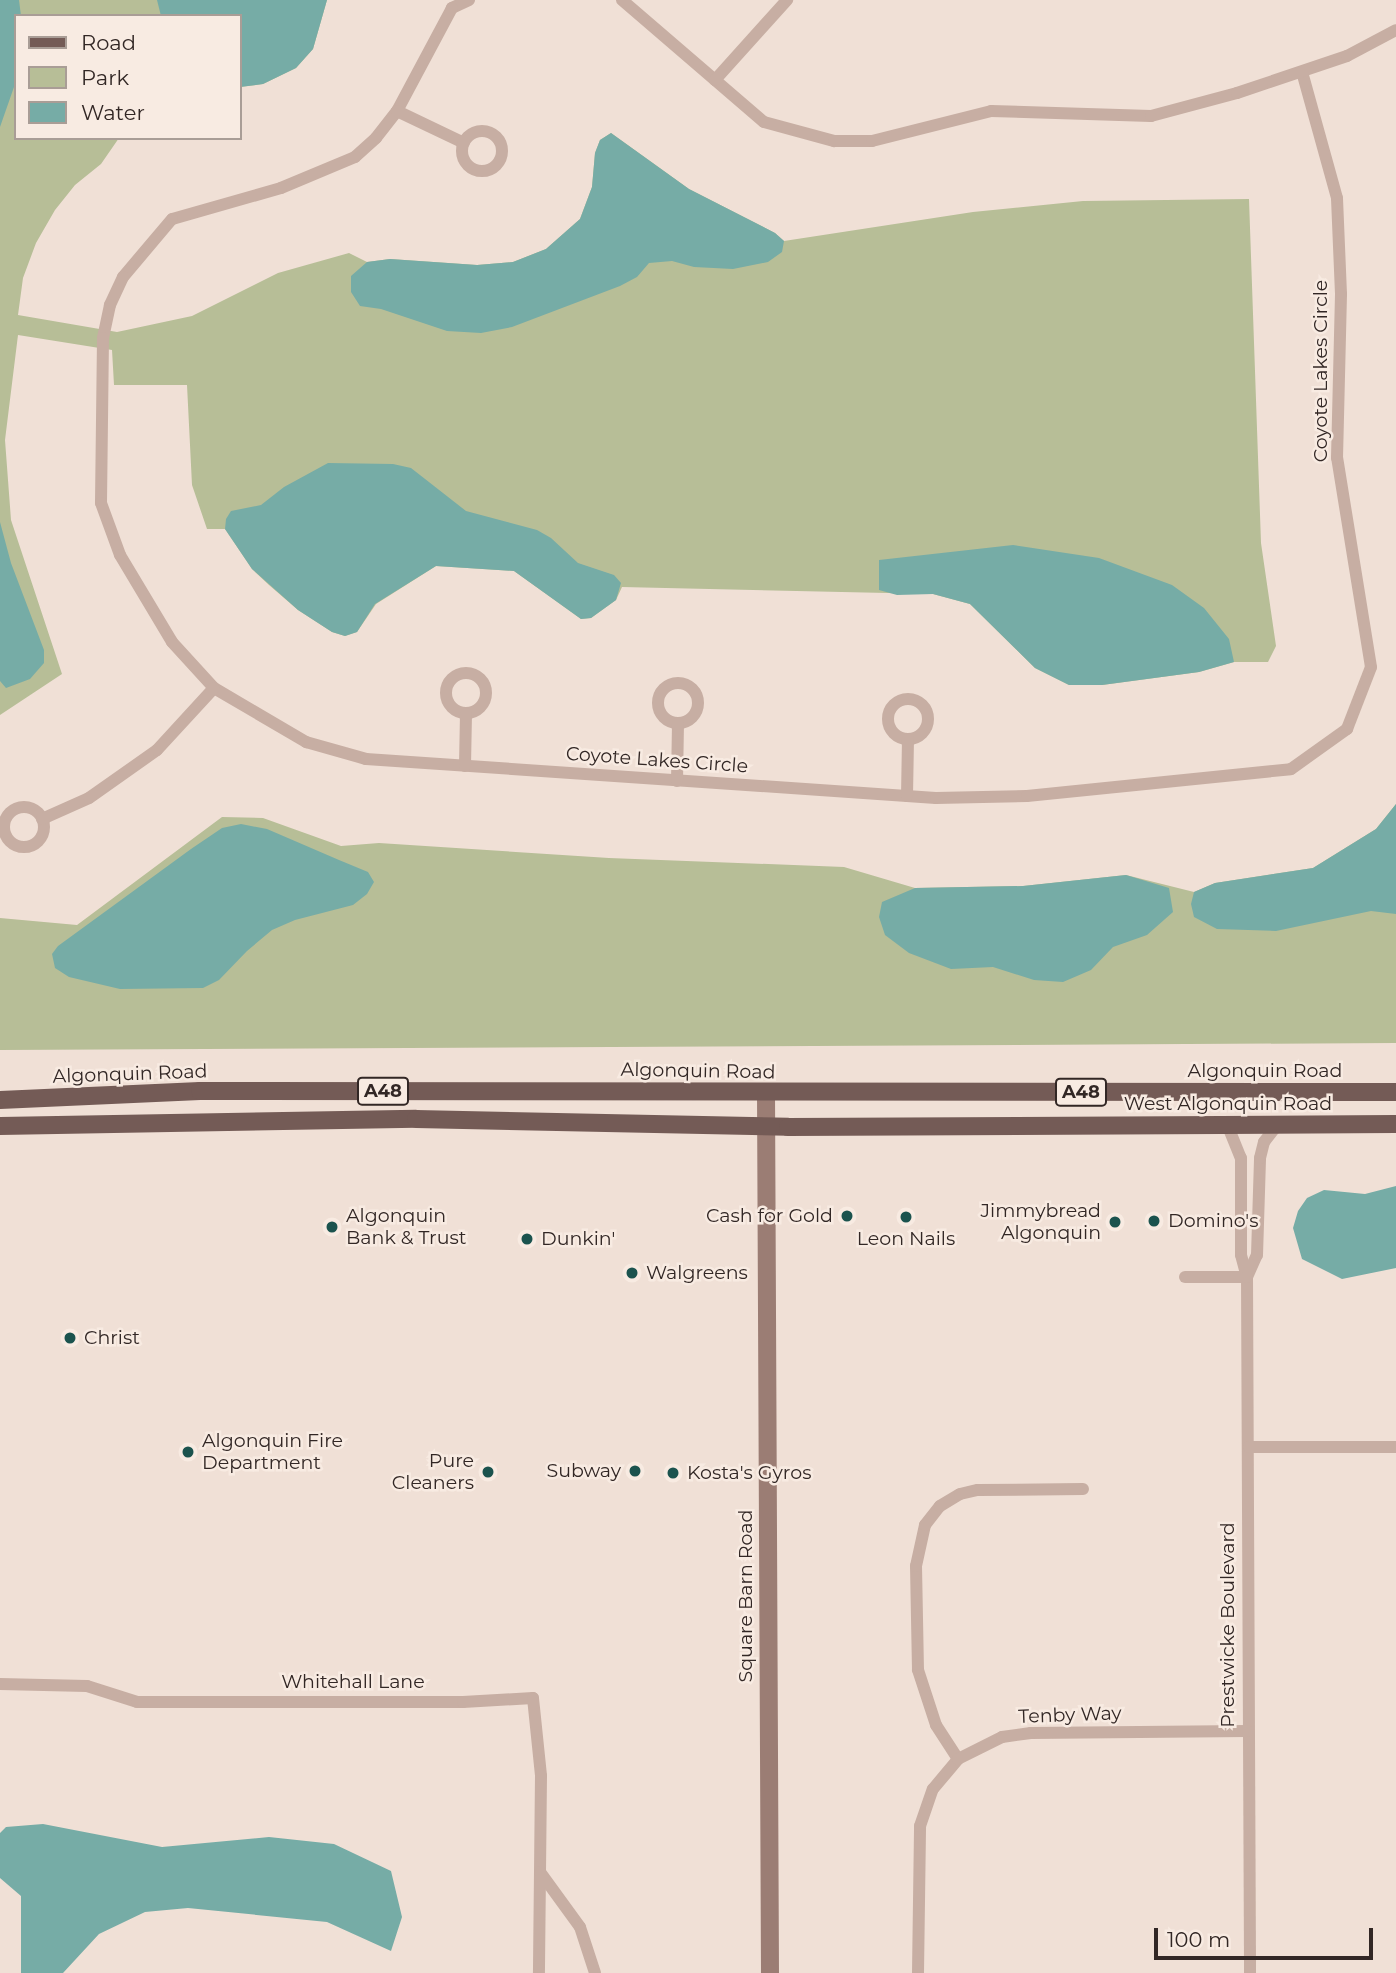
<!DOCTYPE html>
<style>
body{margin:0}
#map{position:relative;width:1396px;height:1973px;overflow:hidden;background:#f0e0d6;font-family:Montserrat,sans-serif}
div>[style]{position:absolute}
.green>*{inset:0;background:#b7be97}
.water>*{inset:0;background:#76aca6}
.street>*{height:12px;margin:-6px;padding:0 6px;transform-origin:6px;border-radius:6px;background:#c7aea3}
.street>.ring{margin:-6px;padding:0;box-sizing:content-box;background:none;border:12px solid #c7aea3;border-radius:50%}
.secondary>*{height:18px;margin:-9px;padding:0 9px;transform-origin:9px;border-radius:9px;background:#9b7d74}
.primary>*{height:18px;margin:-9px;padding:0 9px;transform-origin:9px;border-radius:9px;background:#745b56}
.dots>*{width:19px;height:19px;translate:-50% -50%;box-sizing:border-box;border:4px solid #f8ebe2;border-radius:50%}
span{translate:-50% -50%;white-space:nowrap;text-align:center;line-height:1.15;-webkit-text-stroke:5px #f8ebe2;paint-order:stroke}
.shield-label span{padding:2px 5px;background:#f8ebe2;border:2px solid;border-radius:5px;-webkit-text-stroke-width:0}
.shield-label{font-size:18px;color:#322725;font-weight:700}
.street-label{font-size:19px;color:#322725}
.poi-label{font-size:19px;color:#322725}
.right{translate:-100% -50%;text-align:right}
.left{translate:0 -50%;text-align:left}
.legend{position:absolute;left:14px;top:14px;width:228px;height:126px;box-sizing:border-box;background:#f8ebe2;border:2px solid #a99d96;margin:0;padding:9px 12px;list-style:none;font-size:21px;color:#322725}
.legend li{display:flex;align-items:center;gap:14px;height:35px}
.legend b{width:35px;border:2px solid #a99d96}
.scale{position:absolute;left:1154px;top:1928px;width:219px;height:32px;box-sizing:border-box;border:4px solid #322725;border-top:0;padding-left:9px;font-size:21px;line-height:24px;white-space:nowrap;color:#322725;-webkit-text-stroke:5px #f8ebe2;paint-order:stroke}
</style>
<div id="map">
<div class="green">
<i style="clip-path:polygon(0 0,327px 0,313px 49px,296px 68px,263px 84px,240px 87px,240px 16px,16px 16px,16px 138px,119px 138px,101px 164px,75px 185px,55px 210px,36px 243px,23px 278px,18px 315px,117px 332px,192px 316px,278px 273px,349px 253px,367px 262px,390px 259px,477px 265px,513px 262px,546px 249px,580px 219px,592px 187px,595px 153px,600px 140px,611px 133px,689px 189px,775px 233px,784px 241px,973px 212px,1083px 201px,1249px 199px,1261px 543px,1276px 646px,1268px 662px,1234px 662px,1199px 672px,1102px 685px,1069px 685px,1035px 668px,970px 604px,933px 594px,622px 587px,616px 600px,591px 618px,581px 619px,514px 571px,436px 566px,376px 604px,357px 632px,345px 636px,332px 632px,298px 610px,269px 585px,252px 569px,225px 529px,207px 529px,192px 485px,187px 385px,114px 385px,112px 350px,18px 335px,5px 440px,11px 520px,62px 674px,0 715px)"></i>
<i style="clip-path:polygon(1396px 804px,1396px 1043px,0 1050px,0 918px,77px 925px,222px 817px,263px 818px,341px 846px,379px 843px,609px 858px,844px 867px,915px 888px,1023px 886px,1126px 875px,1194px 892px,1215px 883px,1313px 868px,1376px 829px)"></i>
</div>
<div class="water">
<i style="clip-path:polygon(0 0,19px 0,21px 16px,16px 16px,14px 87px,0 127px)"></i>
<i style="clip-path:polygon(157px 0,327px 0,313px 49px,296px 68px,263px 84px,240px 87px,240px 16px,161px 16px)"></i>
<i style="clip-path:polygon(611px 133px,689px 189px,775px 233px,784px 241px,782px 252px,768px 262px,733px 269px,694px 267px,672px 261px,649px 263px,637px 277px,620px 286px,512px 327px,481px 333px,447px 331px,381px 309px,360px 306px,351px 292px,351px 276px,367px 262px,390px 259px,477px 265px,513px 262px,546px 249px,580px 219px,592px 187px,595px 153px,600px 140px)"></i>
<i style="clip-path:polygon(328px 463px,393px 464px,411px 468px,466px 511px,537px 530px,551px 538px,578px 563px,614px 575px,621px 583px,616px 600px,591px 618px,581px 619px,514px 571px,436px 566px,375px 604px,357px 632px,345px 636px,332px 632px,298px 610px,252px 569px,225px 529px,226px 519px,231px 511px,261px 505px,284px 487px)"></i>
<i style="clip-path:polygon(0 522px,11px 563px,44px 650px,44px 663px,30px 679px,6px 688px,0 681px)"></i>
<i style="clip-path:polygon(1013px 545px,1099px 558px,1172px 585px,1204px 608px,1229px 639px,1234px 662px,1199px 672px,1102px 685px,1069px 685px,1035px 668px,970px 604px,933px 594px,897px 595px,879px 590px,879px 560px)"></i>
<i style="clip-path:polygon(1396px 804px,1396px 914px,1371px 911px,1276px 931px,1217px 929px,1194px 917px,1191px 904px,1194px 892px,1215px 883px,1313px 868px,1376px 829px)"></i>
<i style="clip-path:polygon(241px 824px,267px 829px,339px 860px,368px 872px,374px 882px,367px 894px,353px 905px,295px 920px,272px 930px,247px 951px,219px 980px,203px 988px,120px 989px,69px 977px,55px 968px,52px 954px,58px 946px,191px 849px,222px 828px)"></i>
<i style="clip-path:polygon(1126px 875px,1169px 888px,1173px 912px,1147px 935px,1113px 947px,1091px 970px,1063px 982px,1034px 980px,993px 967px,951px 969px,909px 953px,885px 935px,879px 917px,882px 902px,915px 888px,1023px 886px)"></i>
<i style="clip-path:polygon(1396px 1186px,1396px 1268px,1342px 1279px,1302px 1259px,1293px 1228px,1298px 1211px,1307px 1198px,1324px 1190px,1365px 1194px)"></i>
<i style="clip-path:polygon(43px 1824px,162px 1847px,269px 1837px,334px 1844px,391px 1871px,402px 1917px,391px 1951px,327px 1922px,188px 1908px,145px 1912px,99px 1934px,63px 1973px,21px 1973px,21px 1896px,0 1878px,0 1833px,6px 1827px)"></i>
</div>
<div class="street">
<i style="left:469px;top:0;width:19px;rotate:155deg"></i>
<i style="left:452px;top:8px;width:117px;rotate:118.1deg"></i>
<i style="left:397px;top:111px;width:34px;rotate:128deg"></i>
<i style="left:376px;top:138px;width:28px;rotate:138deg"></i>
<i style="left:355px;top:157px;width:80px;rotate:157.3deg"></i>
<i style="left:281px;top:188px;width:113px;rotate:164.1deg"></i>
<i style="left:172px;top:219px;width:76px;rotate:130.2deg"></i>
<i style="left:123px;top:277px;width:31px;rotate:115deg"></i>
<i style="left:110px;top:305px;width:34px;rotate:102deg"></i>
<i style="left:103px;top:338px;width:165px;rotate:90.7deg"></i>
<i style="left:101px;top:503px;width:55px;rotate:69.9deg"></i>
<i style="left:120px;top:555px;width:101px;rotate:59.1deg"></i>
<i style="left:172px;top:642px;width:62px;rotate:47.6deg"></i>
<i style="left:214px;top:688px;width:107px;rotate:30.4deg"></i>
<i style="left:306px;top:742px;width:62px;rotate:15.8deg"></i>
<i style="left:366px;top:759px;width:571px;rotate:3.91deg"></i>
<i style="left:936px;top:798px;width:91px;rotate:-1.3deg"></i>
<i style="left:1027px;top:796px;width:265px;rotate:-5.8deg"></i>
<i style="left:1291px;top:769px;width:69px;rotate:-35.5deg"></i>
<i style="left:1347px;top:729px;width:66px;rotate:-68.8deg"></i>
<i style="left:1371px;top:667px;width:212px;rotate:-99.2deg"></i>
<i style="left:1337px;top:458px;width:164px;rotate:-88.6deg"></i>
<i style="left:1341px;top:294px;width:96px;rotate:-92.4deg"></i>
<i style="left:1337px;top:198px;width:131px;rotate:-105.5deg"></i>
<i style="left:622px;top:0;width:187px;rotate:40.7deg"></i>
<i style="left:764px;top:122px;width:73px;rotate:15.2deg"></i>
<i style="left:834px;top:141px;width:38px"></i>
<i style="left:872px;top:141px;width:123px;rotate:-14.1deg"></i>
<i style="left:991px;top:111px;width:160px;rotate:1.8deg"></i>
<i style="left:1151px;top:116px;width:89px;rotate:-15deg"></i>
<i style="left:1237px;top:93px;width:116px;rotate:-18.6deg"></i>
<i style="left:1347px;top:56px;width:55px;rotate:-28deg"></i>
<i style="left:715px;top:80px;width:108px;rotate:-48deg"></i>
<i style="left:397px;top:111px;width:74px;rotate:25.5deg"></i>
<i class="ring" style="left:462px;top:131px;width:28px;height:28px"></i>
<i class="ring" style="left:446px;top:673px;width:28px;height:28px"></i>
<i class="ring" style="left:658px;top:683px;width:28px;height:28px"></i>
<i class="ring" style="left:888px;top:699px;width:28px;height:28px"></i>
<i style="left:465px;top:766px;width:52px;rotate:-88.9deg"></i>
<i style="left:677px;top:781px;width:58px;rotate:-89deg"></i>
<i style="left:907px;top:796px;width:57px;rotate:-89deg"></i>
<i class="ring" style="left:4px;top:807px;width:28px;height:28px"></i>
<i style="left:42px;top:819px;width:51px;rotate:-24.1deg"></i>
<i style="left:89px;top:798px;width:83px;rotate:-35.2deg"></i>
<i style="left:157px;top:750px;width:84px;rotate:-47.4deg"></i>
<i style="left:1227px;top:1124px;width:37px;rotate:68deg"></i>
<i style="left:1241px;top:1158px;width:97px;rotate:90deg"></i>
<i style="left:1241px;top:1255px;width:23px;rotate:75deg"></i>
<i style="left:1247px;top:1277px;width:696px;rotate:89.75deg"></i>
<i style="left:1185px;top:1277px;width:62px"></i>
<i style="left:1247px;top:1277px;width:24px;rotate:-66deg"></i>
<i style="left:1257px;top:1255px;width:97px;rotate:-88.2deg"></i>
<i style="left:1260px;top:1158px;width:16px;rotate:-76deg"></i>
<i style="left:1264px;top:1142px;width:18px;rotate:-52deg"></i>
<i style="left:1275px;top:1128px;width:8px;rotate:-14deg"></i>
<i style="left:1249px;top:1447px;width:147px"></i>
<i style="left:0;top:1684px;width:87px;rotate:1.3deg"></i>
<i style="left:87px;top:1686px;width:52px;rotate:17.7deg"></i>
<i style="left:137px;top:1702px;width:326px"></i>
<i style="left:463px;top:1702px;width:70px;rotate:-3.3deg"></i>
<i style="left:533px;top:1698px;width:78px;rotate:84.1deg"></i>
<i style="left:541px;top:1776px;width:197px;rotate:90.6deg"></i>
<i style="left:958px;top:1759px;width:40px;rotate:-122.9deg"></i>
<i style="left:936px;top:1725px;width:58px;rotate:-108.1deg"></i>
<i style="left:918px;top:1670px;width:104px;rotate:-91.1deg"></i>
<i style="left:916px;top:1566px;width:42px;rotate:-77.6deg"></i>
<i style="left:925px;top:1525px;width:24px;rotate:-52deg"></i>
<i style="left:940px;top:1506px;width:23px;rotate:-31deg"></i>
<i style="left:960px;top:1494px;width:18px;rotate:-13deg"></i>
<i style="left:978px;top:1490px;width:105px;rotate:-0.5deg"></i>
<i style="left:540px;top:1872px;width:68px;rotate:54deg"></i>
<i style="left:580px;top:1927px;width:48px;rotate:71.9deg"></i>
<i style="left:918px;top:1973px;width:147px;rotate:-89.2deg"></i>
<i style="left:920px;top:1826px;width:39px;rotate:-71deg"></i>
<i style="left:933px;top:1789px;width:39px;rotate:-50deg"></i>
<i style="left:958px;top:1759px;width:49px;rotate:-26.6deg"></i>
<i style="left:1002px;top:1737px;width:29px;rotate:-8deg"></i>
<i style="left:1031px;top:1733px;width:216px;rotate:-0.5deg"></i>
</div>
<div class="secondary">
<i style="left:766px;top:1092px;width:881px;rotate:89.74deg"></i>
</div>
<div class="primary">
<i style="left:0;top:1100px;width:200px;rotate:-2.6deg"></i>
<i style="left:200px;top:1091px;width:1196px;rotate:0.05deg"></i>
<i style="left:0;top:1126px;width:416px;rotate:-1deg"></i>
<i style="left:416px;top:1119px;width:372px;rotate:1.2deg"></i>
<i style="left:788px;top:1127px;width:608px;rotate:-0.28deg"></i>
</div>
<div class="dots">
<i style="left:847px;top:1216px;background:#1b534e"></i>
<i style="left:906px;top:1217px;background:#1b534e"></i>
<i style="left:1154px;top:1221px;background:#1b534e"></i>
<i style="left:1115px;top:1222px;background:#1b534e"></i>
<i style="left:332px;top:1227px;background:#1b534e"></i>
<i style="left:527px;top:1239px;background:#1b534e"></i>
<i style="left:632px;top:1273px;background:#1b534e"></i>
<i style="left:70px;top:1338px;background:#1b534e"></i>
<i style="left:188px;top:1452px;background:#1b534e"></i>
<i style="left:635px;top:1471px;background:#1b534e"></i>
<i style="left:488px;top:1472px;background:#1b534e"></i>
<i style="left:673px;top:1473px;background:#1b534e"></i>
</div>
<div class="shield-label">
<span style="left:383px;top:1091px">A48</span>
<span style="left:1081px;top:1092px">A48</span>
</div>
<div class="street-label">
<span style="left:1321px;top:371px;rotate:-90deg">Coyote Lakes Circle</span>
<span style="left:657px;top:760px;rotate:4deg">Coyote Lakes Circle</span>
<span style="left:698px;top:1071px;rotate:1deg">Algonquin Road</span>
<span style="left:1265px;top:1071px">Algonquin Road</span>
<span style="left:130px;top:1074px;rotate:-2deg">Algonquin Road</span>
<span style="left:1228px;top:1104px">West Algonquin Road</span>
<span style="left:746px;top:1596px;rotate:-90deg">Square Barn Road</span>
<span style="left:1228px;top:1625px;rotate:-90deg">Prestwicke Boulevard</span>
<span style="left:353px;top:1682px">Whitehall Lane</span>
<span style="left:1070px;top:1715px;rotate:-2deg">Tenby Way</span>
</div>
<div class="poi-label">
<span class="right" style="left:1101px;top:1222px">Jimmybread<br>Algonquin</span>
<span class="left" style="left:346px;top:1227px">Algonquin<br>Bank &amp; Trust</span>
<span class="right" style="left:833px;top:1216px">Cash for Gold</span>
<span class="left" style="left:1168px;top:1221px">Domino's</span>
<span class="left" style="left:541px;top:1239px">Dunkin'</span>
<span style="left:906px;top:1239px">Leon Nails</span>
<span class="left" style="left:646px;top:1273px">Walgreens</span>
<span class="left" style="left:84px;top:1338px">Christ</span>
<span class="left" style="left:202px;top:1452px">Algonquin Fire<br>Department</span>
<span class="right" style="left:474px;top:1472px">Pure<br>Cleaners</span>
<span class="right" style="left:621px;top:1471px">Subway</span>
<span class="left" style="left:687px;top:1473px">Kosta's Gyros</span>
</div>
<ul class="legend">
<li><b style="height:9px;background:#745b56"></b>Road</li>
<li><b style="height:19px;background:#b7be97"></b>Park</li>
<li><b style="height:19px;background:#76aca6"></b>Water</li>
</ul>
<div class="scale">100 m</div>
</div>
